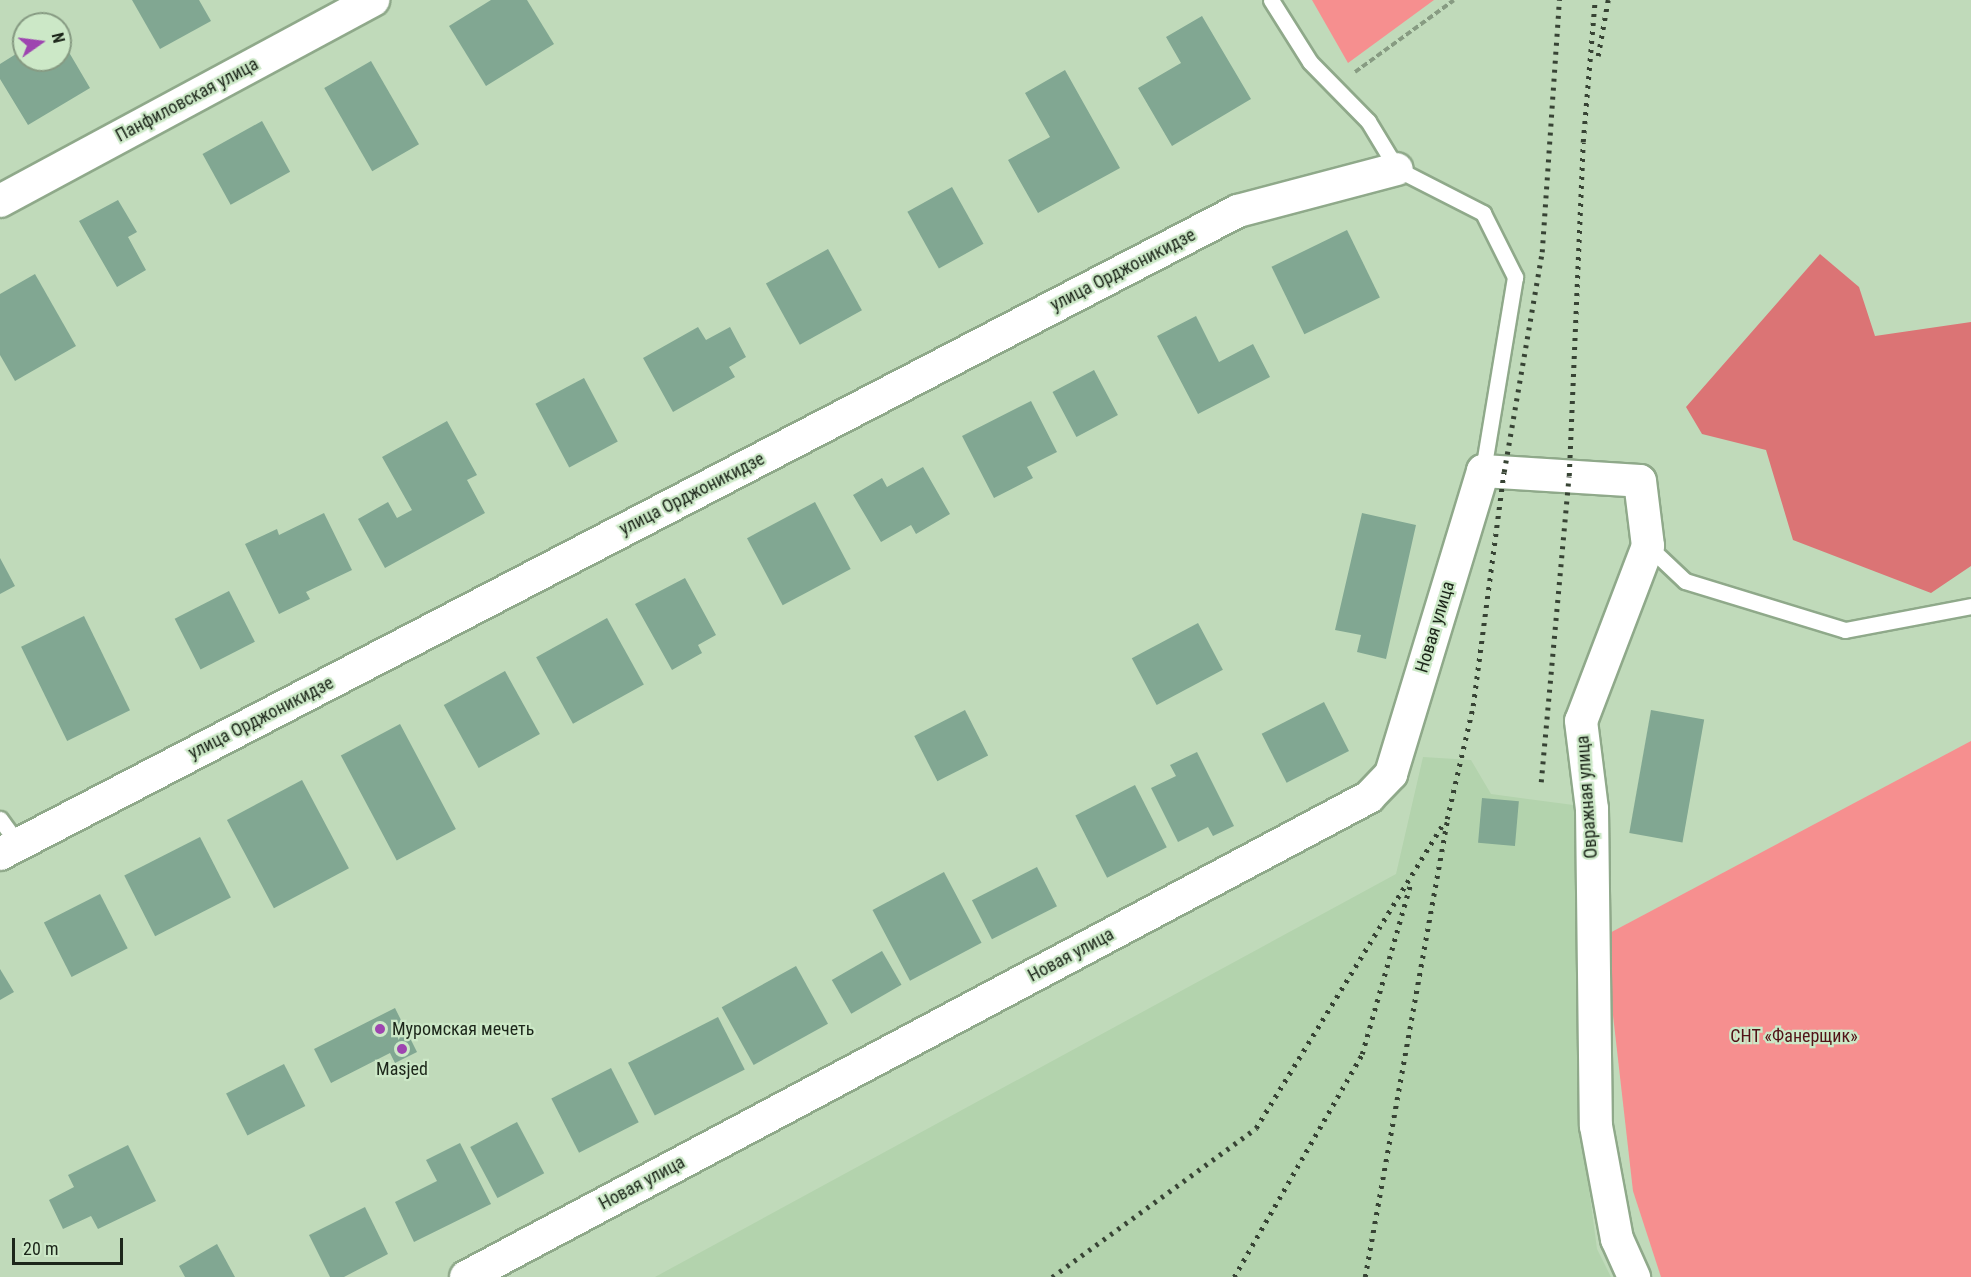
<!DOCTYPE html>
<meta charset="utf-8">
<style>
body{margin:0}
#map{position:relative;width:1971px;height:1277px;overflow:hidden;background:#c0daba;font-family:"Roboto Condensed",sans-serif}
div>[style]{position:absolute}
.built>*{inset:0;background:#b3d3ad}
.green>*{inset:0;background:#f68f8f}
.forest>*{inset:0;background:#db7475}
.building>*{inset:0;background:#81a792;transform-origin:0 0}
.path>*{height:4px;margin-top:-2px;transform-origin:0;background:repeating-linear-gradient(90deg,#879b82 0 6px,transparent 0 9px)}
.roads{filter:drop-shadow(2px 0 #8fa98a) drop-shadow(-2px 0 #8fa98a) drop-shadow(0 2px #8fa98a) drop-shadow(0 -2px #8fa98a)}
.service>*{height:15px;margin:-7.5px;padding:0 7.5px;transform-origin:7.5px;border-radius:7.5px;background:#fff}
.minor>*{height:32px;margin:-16px;padding:0 16px;transform-origin:16px;border-radius:16px;background:#fff}
.rail>*{height:4.5px;margin-top:-2.25px;transform-origin:0;background:repeating-linear-gradient(90deg,#374334 0 3px,transparent 0 9px)}
.dots>*{width:16px;height:16px;translate:-50% -50%;box-sizing:border-box;border:3px solid #cce8c7;border-radius:50%}
span{translate:-50% -50%;white-space:nowrap;text-align:center;line-height:1.15;-webkit-text-stroke:4.5px #cce8c7;paint-order:stroke}
.street-label{font-size:18px;color:#1c261a}
.poi-label{font-size:18px;color:#1c261a}
.left{translate:0 -50%;text-align:left}
.park-label{font-size:18px;color:#521217}
.north{position:absolute;left:12px;top:12px;width:60px;height:60px;box-sizing:border-box;background:#cce8c7;border:2px solid #869a82;border-radius:50%;rotate:76deg;font-size:16px;font-weight:700;line-height:24px;text-align:center;color:#1c261a}
.north::after{content:'';display:block;margin:auto;width:21px;height:27px;background:#9e45b0;clip-path:polygon(50% 0,100% 100%,50% 72%,0 100%)}
.scale{position:absolute;left:12px;top:1238px;width:111px;height:27px;box-sizing:border-box;border:3px solid #1c261a;border-top:0;padding-left:8px;font-size:18px;line-height:21px;white-space:nowrap;color:#1c261a;-webkit-text-stroke:4px #cce8c7;paint-order:stroke}
</style>
<div id="map">
<div class="built">
<i style="clip-path:polygon(1423px 757px,1471px 760px,1491px 794px,1581px 806px,1579px 1115px,1597px 1249px,1611px 1277px,655px 1277px,1396px 874px)"></i>
</div>
<div class="green">
<i style="clip-path:polygon(1312px 0,1434px 0,1348px 63px)"></i>
<i style="clip-path:polygon(1971px 741px,1971px 1277px,1661px 1277px,1633px 1191px,1604px 936px)"></i>
</div>
<div class="forest">
<i style="clip-path:polygon(1820px 254px,1859px 287px,1875px 336px,1971px 322px,1971px 566px,1931px 593px,1793px 540px,1766px 450px,1702px 434px,1686px 407px)"></i>
</div>
<div class="building">
<i style="clip-path:polygon(132px 0,199px 0,211px 21px,160px 49px)"></i>
<i style="clip-path:polygon(491px 0,527px 0,554px 44px,486px 86px,449px 26px)"></i>
<i style="clip-path:polygon(1202px 16px,1251px 99px,1172px 146px,1138px 88px,1181px 63px,1166px 37px)"></i>
<i style="clip-path:polygon(60px 37px,90px 88px,28px 125px,0 79px,0 64px,24px 49px,24px 60px,60px 60px)"></i>
<i style="left:371px;top:61px;width:96px;height:54px;rotate:60deg"></i>
<i style="clip-path:polygon(1065px 70px,1120px 168px,1038px 213px,1008px 160px,1050px 137px,1025px 93px)"></i>
<i style="left:262px;top:121px;width:58px;height:68px;rotate:61deg"></i>
<i style="left:952px;top:187px;width:65px;height:51px;rotate:61deg"></i>
<i style="clip-path:polygon(118px 200px,137px 232px,128px 237px,146px 270px,117px 287px,79px 221px)"></i>
<i style="left:1347px;top:230px;width:75px;height:84px;rotate:64deg"></i>
<i style="left:828px;top:249px;width:70px;height:71px;rotate:61deg"></i>
<i style="clip-path:polygon(35px 274px,76px 346px,15px 381px,0 355px,0 294px)"></i>
<i style="clip-path:polygon(1196px 316px,1219px 362px,1253px 344px,1270px 377px,1198px 414px,1157px 336px)"></i>
<i style="clip-path:polygon(698px 327px,706px 340px,730px 327px,746px 357px,729px 367px,735px 377px,673px 412px,643px 358px)"></i>
<i style="left:1094px;top:370px;width:51px;height:47px;rotate:62deg"></i>
<i style="left:584px;top:378px;width:72px;height:55px;rotate:62deg"></i>
<i style="clip-path:polygon(1031px 401px,1057px 452px,1027px 467px,1033px 478px,994px 498px,962px 436px)"></i>
<i style="clip-path:polygon(447px 421px,477px 475px,467px 480px,485px 513px,385px 568px,358px 519px,388px 502px,397px 518px,412px 510px,382px 457px)"></i>
<i style="clip-path:polygon(923px 467px,950px 514px,916px 534px,911px 525px,881px 542px,853px 495px,882px 478px,887px 487px)"></i>
<i style="left:815px;top:502px;width:76px;height:77px;rotate:62deg"></i>
<i style="clip-path:polygon(324px 513px,352px 570px,306px 592px,310px 599px,279px 614px,245px 544px,277px 529px,279px 535px)"></i>
<i style="clip-path:polygon(1362px 513px,1416px 525px,1386px 659px,1357px 652px,1361px 635px,1335px 630px)"></i>
<i style="clip-path:polygon(0 558px,15px 586px,0 594px)"></i>
<i style="clip-path:polygon(685px 578px,716px 635px,698px 645px,702px 653px,672px 670px,635px 604px)"></i>
<i style="left:229px;top:591px;width:57px;height:61px;rotate:63deg"></i>
<i style="left:84px;top:616px;width:105px;height:70px;rotate:64deg"></i>
<i style="left:607px;top:618px;width:76px;height:81px;rotate:61deg"></i>
<i style="left:1198px;top:623px;width:53px;height:75px;rotate:62deg"></i>
<i style="left:505px;top:671px;width:72px;height:70px;rotate:61deg"></i>
<i style="left:1324px;top:702px;width:55px;height:70px;rotate:63deg"></i>
<i style="left:965px;top:710px;width:51px;height:57px;rotate:63deg"></i>
<i style="left:1651px;top:710px;width:54px;height:125px;rotate:10deg"></i>
<i style="left:400px;top:724px;width:119px;height:67px;rotate:62deg"></i>
<i style="clip-path:polygon(1197px 752px,1234px 826px,1213px 836px,1208px 827px,1178px 842px,1151px 788px,1176px 776px,1170px 765px)"></i>
<i style="left:302px;top:780px;width:100px;height:85px;rotate:62deg"></i>
<i style="left:1135px;top:785px;width:70px;height:67px;rotate:63deg"></i>
<i style="left:1482px;top:798px;width:37px;height:45px;rotate:5deg"></i>
<i style="left:200px;top:837px;width:68px;height:85px;rotate:63deg"></i>
<i style="left:1037px;top:867px;width:44px;height:73px;rotate:63deg"></i>
<i style="left:944px;top:872px;width:80px;height:81px;rotate:62deg"></i>
<i style="left:100px;top:894px;width:61px;height:63px;rotate:63deg"></i>
<i style="left:882px;top:951px;width:39px;height:58px;rotate:60deg"></i>
<i style="left:796px;top:966px;width:66px;height:85px;rotate:61deg"></i>
<i style="clip-path:polygon(0 969px,14px 992px,0 1000px)"></i>
<i style="clip-path:polygon(395px 1008px,417px 1052px,395px 1063px,390px 1053px,331px 1083px,314px 1049px)"></i>
<i style="left:718px;top:1017px;width:59px;height:101px;rotate:63deg"></i>
<i style="left:284px;top:1064px;width:47px;height:65px;rotate:63deg"></i>
<i style="left:611px;top:1068px;width:61px;height:67px;rotate:63deg"></i>
<i style="left:517px;top:1122px;width:58px;height:53px;rotate:62deg"></i>
<i style="clip-path:polygon(460px 1143px,491px 1204px,414px 1242px,395px 1202px,437px 1181px,426px 1160px)"></i>
<i style="clip-path:polygon(128px 1145px,156px 1201px,98px 1229px,91px 1216px,63px 1229px,49px 1200px,74px 1187px,68px 1175px)"></i>
<i style="clip-path:polygon(365px 1207px,388px 1254px,344px 1277px,330px 1277px,309px 1235px)"></i>
<i style="clip-path:polygon(217px 1244px,235px 1277px,185px 1277px,179px 1266px)"></i>
</div>
<div class="path">
<i style="left:1355px;top:72px;width:122px;rotate:-36deg"></i>
</div>
<div class="roads">
<div class="service">
<i style="left:1271px;top:0;width:73px;rotate:57.8deg"></i>
<i style="left:1310px;top:62px;width:83px;rotate:45.5deg"></i>
<i style="left:1368px;top:121px;width:56px;rotate:58.9deg"></i>
<i style="left:1397px;top:169px;width:97px;rotate:27.1deg"></i>
<i style="left:1483px;top:213px;width:72px;rotate:63.4deg"></i>
<i style="left:1515px;top:277px;width:197px;rotate:99.4deg"></i>
<i style="left:1648px;top:546px;width:51px;rotate:43.4deg"></i>
<i style="left:1685px;top:581px;width:167px;rotate:17deg"></i>
<i style="left:1845px;top:630px;width:128px;rotate:-10.8deg"></i>
<i style="left:0;top:819px;width:31px;rotate:54deg"></i>
</div>
<div class="minor">
<i style="left:0;top:201px;width:424px;rotate:-28.3deg"></i>
<i style="left:0;top:854px;width:1395px;rotate:-27.45deg"></i>
<i style="left:1238px;top:211px;width:164px;rotate:-14.8deg"></i>
<i style="left:466px;top:1277px;width:1023px;rotate:-27.99deg"></i>
<i style="left:1369px;top:797px;width:32px;rotate:-46deg"></i>
<i style="left:1391px;top:774px;width:317px;rotate:-73.1deg"></i>
<i style="left:1483px;top:471px;width:157px;rotate:3.6deg"></i>
<i style="left:1640px;top:481px;width:65px;rotate:83deg"></i>
<i style="left:1648px;top:546px;width:187px;rotate:110.9deg"></i>
<i style="left:1581px;top:721px;width:89px;rotate:82.9deg"></i>
<i style="left:1592px;top:809px;width:317px;rotate:89.3deg"></i>
<i style="left:1596px;top:1126px;width:115px;rotate:79.5deg"></i>
<i style="left:1617px;top:1239px;width:42px;rotate:65.9deg"></i>
</div>
</div>
<div class="rail">
<i style="left:1598px;top:56px;width:57px;rotate:-79.9deg"></i>
<i style="left:1541px;top:782px;width:307px;rotate:-84.8deg"></i>
<i style="left:1569px;top:476px;width:334px;rotate:-87.6deg"></i>
<i style="left:1583px;top:142px;width:143px;rotate:-85.2deg"></i>
<i style="left:1052px;top:1277px;width:253px;rotate:-36.1deg"></i>
<i style="left:1256px;top:1128px;width:355px;rotate:-58.4deg"></i>
<i style="left:1234px;top:1277px;width:257px;rotate:-60.1deg"></i>
<i style="left:1362px;top:1054px;width:175px;rotate:-74.1deg"></i>
<i style="left:1365px;top:1277px;width:465px;rotate:-79.8deg"></i>
<i style="left:1447px;top:819px;width:116px;rotate:-77deg"></i>
<i style="left:1473px;top:706px;width:236px;rotate:-82.5deg"></i>
<i style="left:1504px;top:472px;width:223px;rotate:-80.2deg"></i>
<i style="left:1542px;top:252px;width:253px;rotate:-86.1deg"></i>
</div>
<div class="dots">
<i style="left:380px;top:1029px;background:#9e45b0"></i>
<i style="left:402px;top:1049px;background:#9e45b0"></i>
</div>
<div class="street-label">
<span style="left:187px;top:100px;rotate:-28deg">Панфиловская улица</span>
<span style="left:1123px;top:270px;rotate:-27deg">улица Орджоникидзе</span>
<span style="left:692px;top:494px;rotate:-27deg">улица Орджоникидзе</span>
<span style="left:1435px;top:627px;rotate:-73deg">Новая улица</span>
<span style="left:261px;top:718px;rotate:-27deg">улица Орджоникидзе</span>
<span style="left:1587px;top:797px;rotate:-94deg">Овражная улица</span>
<span style="left:1071px;top:955px;rotate:-28deg">Новая улица</span>
<span style="left:642px;top:1183px;rotate:-28deg">Новая улица</span>
</div>
<div class="poi-label">
<span class="left" style="left:392px;top:1029px">Муромская мечеть</span>
<span style="left:402px;top:1069px">Masjed</span>
</div>
<div class="park-label">
<span style="left:1794px;top:1036px">СНТ «Фанерщик»</span>
</div>
<div class="north">N</div>
<div class="scale">20 m</div>
</div>
